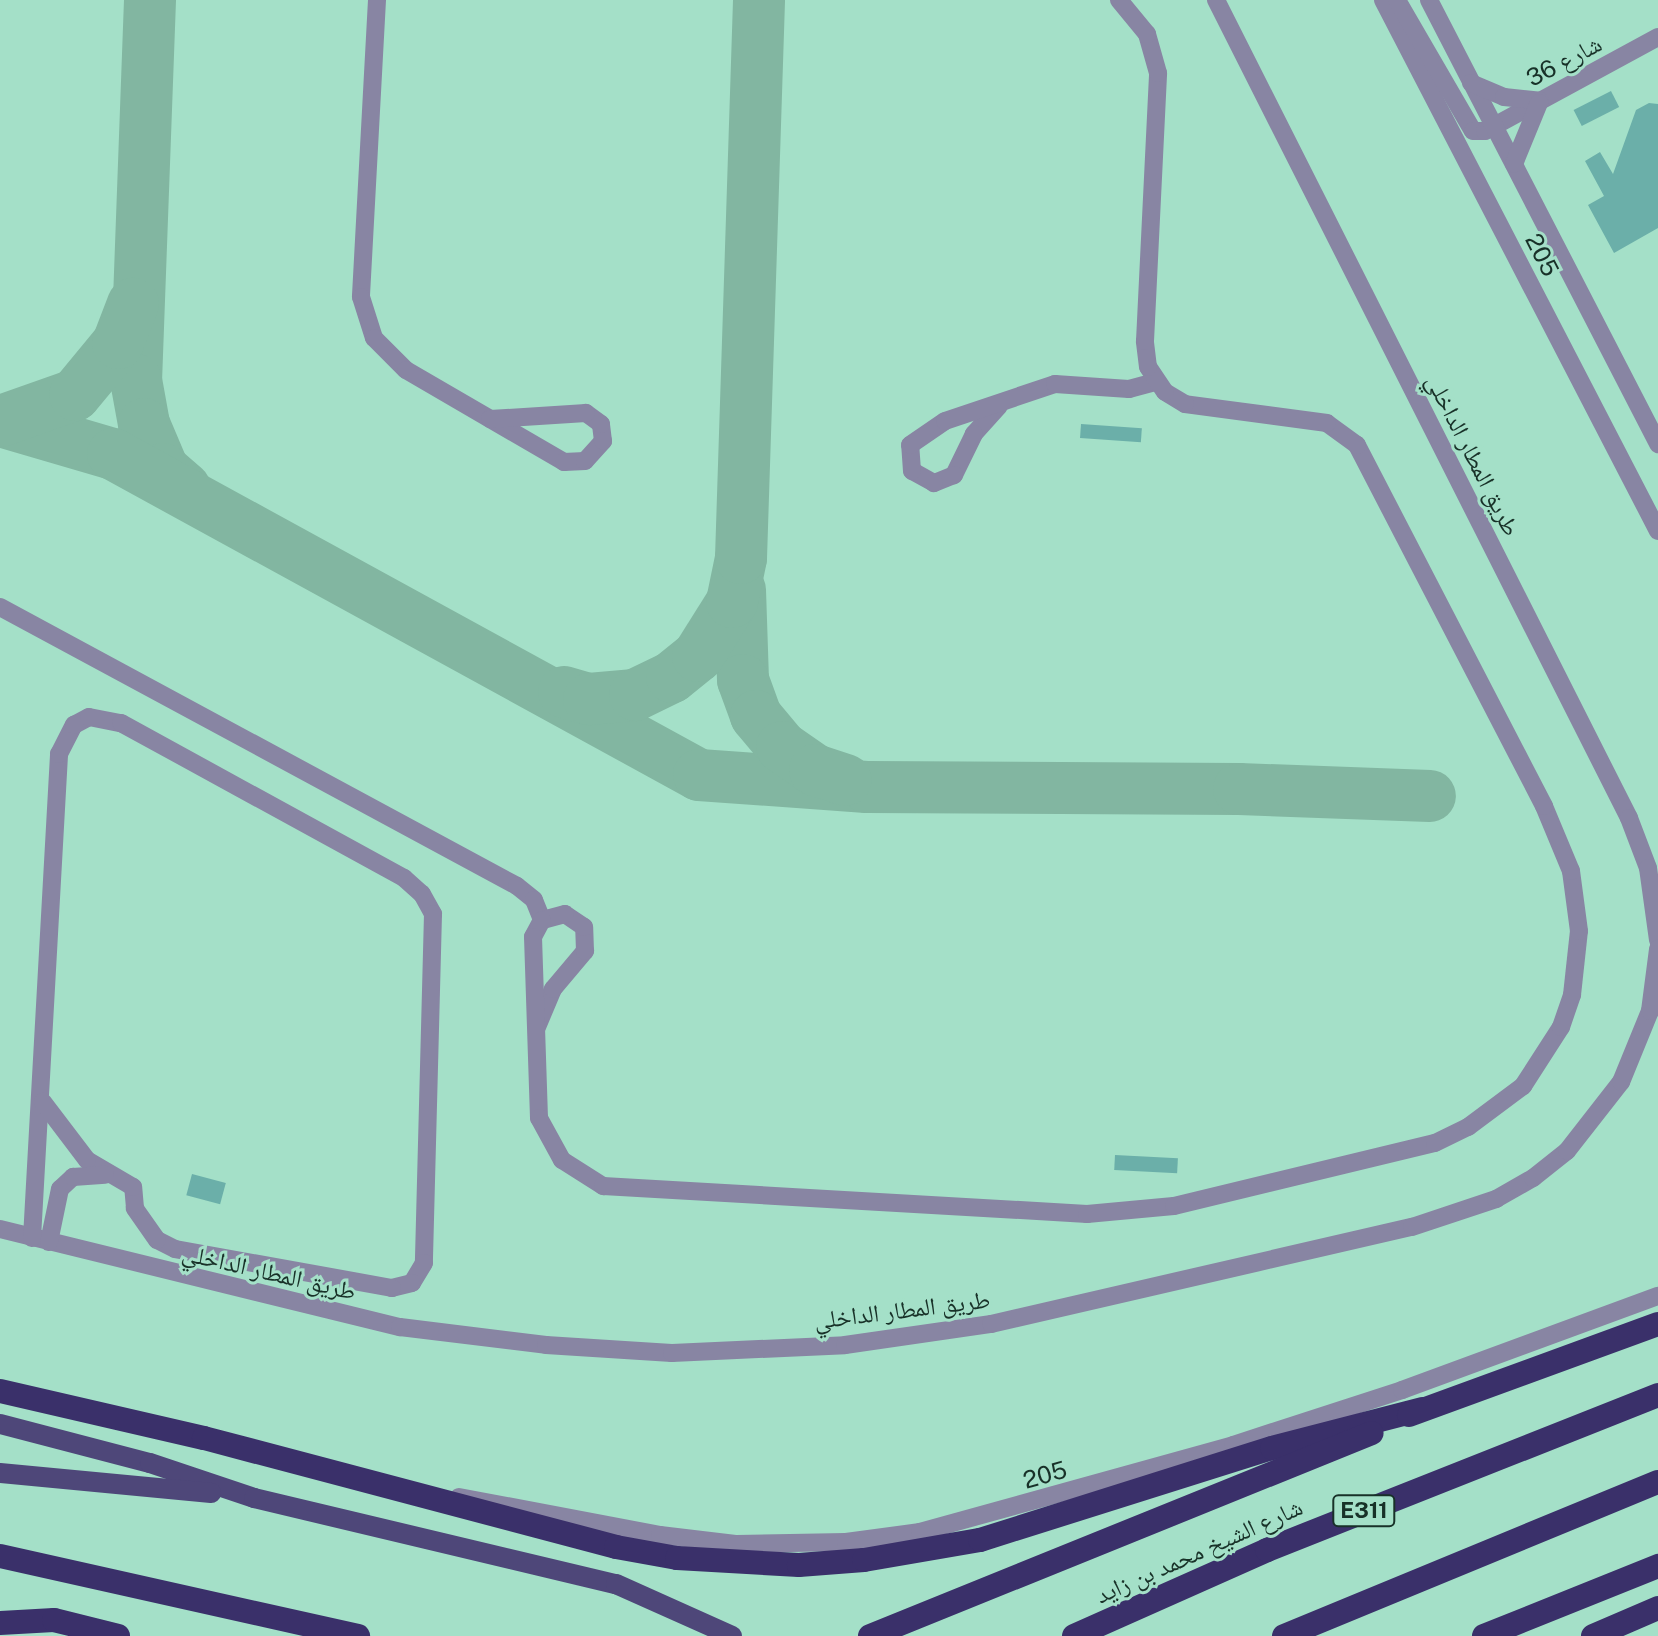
<!DOCTYPE html>
<meta charset="utf-8">
<style>
body{margin:0}
#map{position:relative;width:1658px;height:1636px;overflow:hidden;background:#a4e0c8;font-family:"Public Sans","Noto Naskh Arabic",sans-serif}
div>[style]{position:absolute}
.taxiway>*{height:52px;margin:-26px;padding:0 26px;transform-origin:26px;border-radius:26px;background:#82b6a1}
.building>*{inset:0;background:#6bafa9;transform-origin:0 0}
.minor>*{height:18px;margin:-9px;padding:0 9px;transform-origin:9px;border-radius:9px;background:#8885a3}
.major>*{height:20px;margin:-10px;padding:0 10px;transform-origin:10px;border-radius:10px;background:#4e4779}
.highway>*{height:24px;margin:-12px;padding:0 12px;transform-origin:12px;border-radius:12px;background:#3a306a}
span{translate:-50% -50%;white-space:nowrap;text-align:center;line-height:1.15;-webkit-text-stroke:6px #a4e0c8;paint-order:stroke}
.shield-label span{padding:2px 6px;background:#a4e0c8;border:2px solid;border-radius:6px;-webkit-text-stroke-width:0}
.shield-label{font-size:22px;color:#183128;font-weight:700}
.street-label{font-size:24px;color:#183128}
</style>
<div id="map">
<div class="taxiway">
<i style="left:150px;top:0;width:380px;rotate:92.1deg"></i>
<i style="left:136px;top:380px;width:45px;rotate:79.7deg"></i>
<i style="left:144px;top:424px;width:49px;rotate:67.1deg"></i>
<i style="left:163px;top:469px;width:29px;rotate:41deg"></i>
<i style="left:0;top:421px;width:118px;rotate:16.3deg"></i>
<i style="left:113px;top:454px;width:668px;rotate:28.71deg"></i>
<i style="left:699px;top:775px;width:168px;rotate:4.1deg"></i>
<i style="left:867px;top:787px;width:372px;rotate:0.3deg"></i>
<i style="left:1239px;top:789px;width:191px;rotate:2.1deg"></i>
<i style="left:1px;top:421px;width:78px;rotate:-19.4deg"></i>
<i style="left:75px;top:395px;width:67px;rotate:-50.4deg"></i>
<i style="left:118px;top:343px;width:42px;rotate:-69deg"></i>
<i style="left:740px;top:590px;width:90px;rotate:88.1deg"></i>
<i style="left:743px;top:680px;width:38px;rotate:70deg"></i>
<i style="left:756px;top:716px;width:40px;rotate:50deg"></i>
<i style="left:782px;top:747px;width:40px;rotate:34.9deg"></i>
<i style="left:815px;top:770px;width:32px;rotate:18deg"></i>
<i style="left:564px;top:692px;width:26px;rotate:16deg"></i>
<i style="left:589px;top:699px;width:46px;rotate:-5deg"></i>
<i style="left:635px;top:695px;width:41px;rotate:-25.9deg"></i>
<i style="left:672px;top:677px;width:33px;rotate:-39deg"></i>
<i style="left:698px;top:656px;width:64px;rotate:-57.8deg"></i>
<i style="left:732px;top:602px;width:45px;rotate:-78.4deg"></i>
<i style="left:741px;top:558px;width:558px;rotate:-88.15deg"></i>
</div>
<div class="building">
<i style="left:1611px;top:91px;width:18px;height:42px;rotate:63deg"></i>
<i style="clip-path:polygon(1649px 103px,1658px 104px,1658px 228px,1614px 253px,1588px 205px,1604px 196px,1585px 161px,1600px 152px,1613px 174px,1636px 110px)"></i>
<i style="left:1081px;top:424px;width:61px;height:14px;rotate:4deg"></i>
<i style="left:1115px;top:1155px;width:63px;height:15px;rotate:3deg"></i>
<i style="left:192px;top:1174px;width:35px;height:22px;rotate:15deg"></i>
</div>
<div class="minor">
<i style="left:377px;top:0;width:297px;rotate:93.1deg"></i>
<i style="left:361px;top:297px;width:43px;rotate:72.4deg"></i>
<i style="left:374px;top:338px;width:45px;rotate:45deg"></i>
<i style="left:406px;top:370px;width:183px;rotate:30.2deg"></i>
<i style="left:564px;top:462px;width:21px;rotate:-3deg"></i>
<i style="left:585px;top:461px;width:27px;rotate:-48deg"></i>
<i style="left:603px;top:441px;width:17px;rotate:-97deg"></i>
<i style="left:601px;top:424px;width:19px;rotate:-144deg"></i>
<i style="left:586px;top:413px;width:96px;rotate:176.4deg"></i>
<i style="left:1216px;top:0;width:916px;rotate:63.21deg"></i>
<i style="left:1629px;top:818px;width:53px;rotate:69.2deg"></i>
<i style="left:1648px;top:868px;width:73px;rotate:82.1deg"></i>
<i style="left:1383px;top:0;width:598px;rotate:62.62deg"></i>
<i style="left:1397px;top:0;width:151px;rotate:59.9deg"></i>
<i style="left:1473px;top:131px;width:12px"></i>
<i style="left:1485px;top:131px;width:197px;rotate:-28.5deg"></i>
<i style="left:1429px;top:0;width:500px;rotate:62.7deg"></i>
<i style="left:1471px;top:83px;width:36px;rotate:23deg"></i>
<i style="left:1504px;top:97px;width:36px;rotate:6deg"></i>
<i style="left:1514px;top:164px;width:66px;rotate:-67.7deg"></i>
<i style="left:999px;top:406px;width:38px;rotate:132deg"></i>
<i style="left:974px;top:434px;width:46px;rotate:116deg"></i>
<i style="left:954px;top:475px;width:22px;rotate:158deg"></i>
<i style="left:934px;top:483px;width:25px;rotate:-151deg"></i>
<i style="left:912px;top:471px;width:26px;rotate:-94deg"></i>
<i style="left:910px;top:445px;width:42px;rotate:-34.4deg"></i>
<i style="left:945px;top:421px;width:116px;rotate:-18.6deg"></i>
<i style="left:1055px;top:384px;width:74px;rotate:3.9deg"></i>
<i style="left:1129px;top:389px;width:27px;rotate:-15deg"></i>
<i style="left:0;top:607px;width:587px;rotate:28.35deg"></i>
<i style="left:517px;top:886px;width:22px;rotate:39deg"></i>
<i style="left:534px;top:900px;width:22px;rotate:68deg"></i>
<i style="left:537px;top:1027px;width:41px;rotate:-67.2deg"></i>
<i style="left:553px;top:989px;width:50px;rotate:-49.9deg"></i>
<i style="left:585px;top:951px;width:24px;rotate:-92deg"></i>
<i style="left:584px;top:927px;width:23px;rotate:-146deg"></i>
<i style="left:565px;top:914px;width:24px;rotate:165deg"></i>
<i style="left:542px;top:920px;width:19px;rotate:118deg"></i>
<i style="left:533px;top:937px;width:181px;rotate:88.1deg"></i>
<i style="left:539px;top:1118px;width:48px;rotate:61.3deg"></i>
<i style="left:562px;top:1160px;width:49px;rotate:32.4deg"></i>
<i style="left:603px;top:1186px;width:485px;rotate:3.3deg"></i>
<i style="left:1087px;top:1214px;width:87px;rotate:-5.3deg"></i>
<i style="left:1174px;top:1206px;width:268px;rotate:-13.6deg"></i>
<i style="left:1435px;top:1143px;width:37px;rotate:-26deg"></i>
<i style="left:1468px;top:1127px;width:69px;rotate:-36.7deg"></i>
<i style="left:1523px;top:1086px;width:70px;rotate:-57.2deg"></i>
<i style="left:1561px;top:1027px;width:34px;rotate:-71deg"></i>
<i style="left:1572px;top:995px;width:64px;rotate:-83.8deg"></i>
<i style="left:1579px;top:931px;width:61px;rotate:-97.6deg"></i>
<i style="left:1571px;top:871px;width:70px;rotate:-112.6deg"></i>
<i style="left:1544px;top:806px;width:407px;rotate:-117.4deg"></i>
<i style="left:1357px;top:445px;width:37px;rotate:-144deg"></i>
<i style="left:1327px;top:423px;width:143px;rotate:-172.4deg"></i>
<i style="left:1185px;top:404px;width:23px;rotate:-149deg"></i>
<i style="left:1165px;top:392px;width:30px;rotate:-124deg"></i>
<i style="left:1148px;top:367px;width:26px;rotate:-97deg"></i>
<i style="left:1145px;top:341px;width:268px;rotate:-87.2deg"></i>
<i style="left:1158px;top:73px;width:41px;rotate:-105.8deg"></i>
<i style="left:1147px;top:34px;width:44px;rotate:-129.5deg"></i>
<i style="left:0;top:1229px;width:412px;rotate:13.8deg"></i>
<i style="left:400px;top:1327px;width:147px;rotate:7deg"></i>
<i style="left:546px;top:1345px;width:126px;rotate:3.6deg"></i>
<i style="left:672px;top:1353px;width:173px;rotate:-2.6deg"></i>
<i style="left:845px;top:1345px;width:148px;rotate:-8.2deg"></i>
<i style="left:991px;top:1324px;width:432px;rotate:-13deg"></i>
<i style="left:1412px;top:1227px;width:89px;rotate:-18.4deg"></i>
<i style="left:1496px;top:1199px;width:43px;rotate:-29.6deg"></i>
<i style="left:1533px;top:1178px;width:43px;rotate:-38.5deg"></i>
<i style="left:1567px;top:1151px;width:88px;rotate:-52deg"></i>
<i style="left:1621px;top:1082px;width:77px;rotate:-67.8deg"></i>
<i style="left:1650px;top:1011px;width:63px;rotate:-82.6deg"></i>
<i style="left:32px;top:1238px;width:485px;rotate:-86.8deg"></i>
<i style="left:59px;top:754px;width:33px;rotate:-63deg"></i>
<i style="left:74px;top:725px;width:17px;rotate:-28deg"></i>
<i style="left:89px;top:717px;width:33px;rotate:11deg"></i>
<i style="left:121px;top:723px;width:323px;rotate:28.7deg"></i>
<i style="left:404px;top:878px;width:24px;rotate:42deg"></i>
<i style="left:422px;top:894px;width:23px;rotate:61deg"></i>
<i style="left:433px;top:914px;width:349px;rotate:91.5deg"></i>
<i style="left:424px;top:1263px;width:23px;rotate:121deg"></i>
<i style="left:412px;top:1283px;width:21px;rotate:166deg"></i>
<i style="left:392px;top:1288px;width:220px;rotate:-169.8deg"></i>
<i style="left:175px;top:1249px;width:20px;rotate:-153deg"></i>
<i style="left:157px;top:1240px;width:39px;rotate:-125deg"></i>
<i style="left:135px;top:1208px;width:21px;rotate:-95deg"></i>
<i style="left:133px;top:1187px;width:53px;rotate:-149.6deg"></i>
<i style="left:87px;top:1160px;width:73px;rotate:-127.2deg"></i>
<i style="left:49px;top:1242px;width:54px;rotate:-78.3deg"></i>
<i style="left:60px;top:1189px;width:18px;rotate:-43deg"></i>
<i style="left:73px;top:1177px;width:32px;rotate:-4deg"></i>
<i style="left:459px;top:1497px;width:205px;rotate:10.7deg"></i>
<i style="left:660px;top:1535px;width:78px;rotate:6.7deg"></i>
<i style="left:737px;top:1544px;width:109px;rotate:-1.1deg"></i>
<i style="left:846px;top:1542px;width:75px;rotate:-7.7deg"></i>
<i style="left:920px;top:1532px;width:325px;rotate:-15.5deg"></i>
<i style="left:1233px;top:1445px;width:178px;rotate:-18deg"></i>
<i style="left:1402px;top:1390px;width:273px;rotate:-20.2deg"></i>
</div>
<div class="major">
<i style="left:0;top:1424px;width:155px;rotate:14.6deg"></i>
<i style="left:150px;top:1463px;width:110px;rotate:18.6deg"></i>
<i style="left:254px;top:1498px;width:372px;rotate:13.4deg"></i>
<i style="left:616px;top:1584px;width:127px;rotate:24.1deg"></i>
<i style="left:0;top:1473px;width:212px;rotate:5.4deg"></i>
</div>
<div class="highway">
<i style="left:0;top:1391px;width:209px;rotate:13deg"></i>
<i style="left:204px;top:1438px;width:426px;rotate:14.8deg"></i>
<i style="left:616px;top:1547px;width:62px;rotate:10.2deg"></i>
<i style="left:677px;top:1558px;width:122px;rotate:3.3deg"></i>
<i style="left:799px;top:1565px;width:65px;rotate:-4.4deg"></i>
<i style="left:864px;top:1560px;width:118px;rotate:-9.8deg"></i>
<i style="left:980px;top:1540px;width:306px;rotate:-17.5deg"></i>
<i style="left:1272px;top:1448px;width:156px;rotate:-14.5deg"></i>
<i style="left:1409px;top:1415px;width:265px;rotate:-20.1deg"></i>
<i style="left:0;top:1556px;width:367px;rotate:12.6deg"></i>
<i style="left:0;top:1623px;width:54px;rotate:-3.2deg"></i>
<i style="left:54px;top:1620px;width:66px;rotate:14deg"></i>
<i style="left:870px;top:1636px;width:541px;rotate:-22.02deg"></i>
<i style="left:1074px;top:1636px;width:211px;rotate:-24deg"></i>
<i style="left:1267px;top:1550px;width:421px;rotate:-21.6deg"></i>
<i style="left:1284px;top:1636px;width:404px;rotate:-22.4deg"></i>
<i style="left:1484px;top:1636px;width:188px;rotate:-21.9deg"></i>
<i style="left:1593px;top:1636px;width:71px;rotate:-23.3deg"></i>
</div>
<div class="shield-label">
<span style="left:1364px;top:1511px">E311</span>
</div>
<div class="street-label">
<span style="left:1564px;top:61px;rotate:-28deg">شارع 36</span>
<span style="left:1542px;top:255px;rotate:63deg">205</span>
<span style="left:1473px;top:455px;rotate:63deg">طريق المطار الداخلي</span>
<span style="left:269px;top:1272px;rotate:13deg">طريق المطار الداخلي</span>
<span style="left:902px;top:1310px;rotate:-7deg">طريق المطار الداخلي</span>
<span style="left:1045px;top:1475px;rotate:-16deg">205</span>
<span style="left:1199px;top:1551px;rotate:-24deg">شارع الشيخ محمد بن زايد</span>
</div>
</div>
